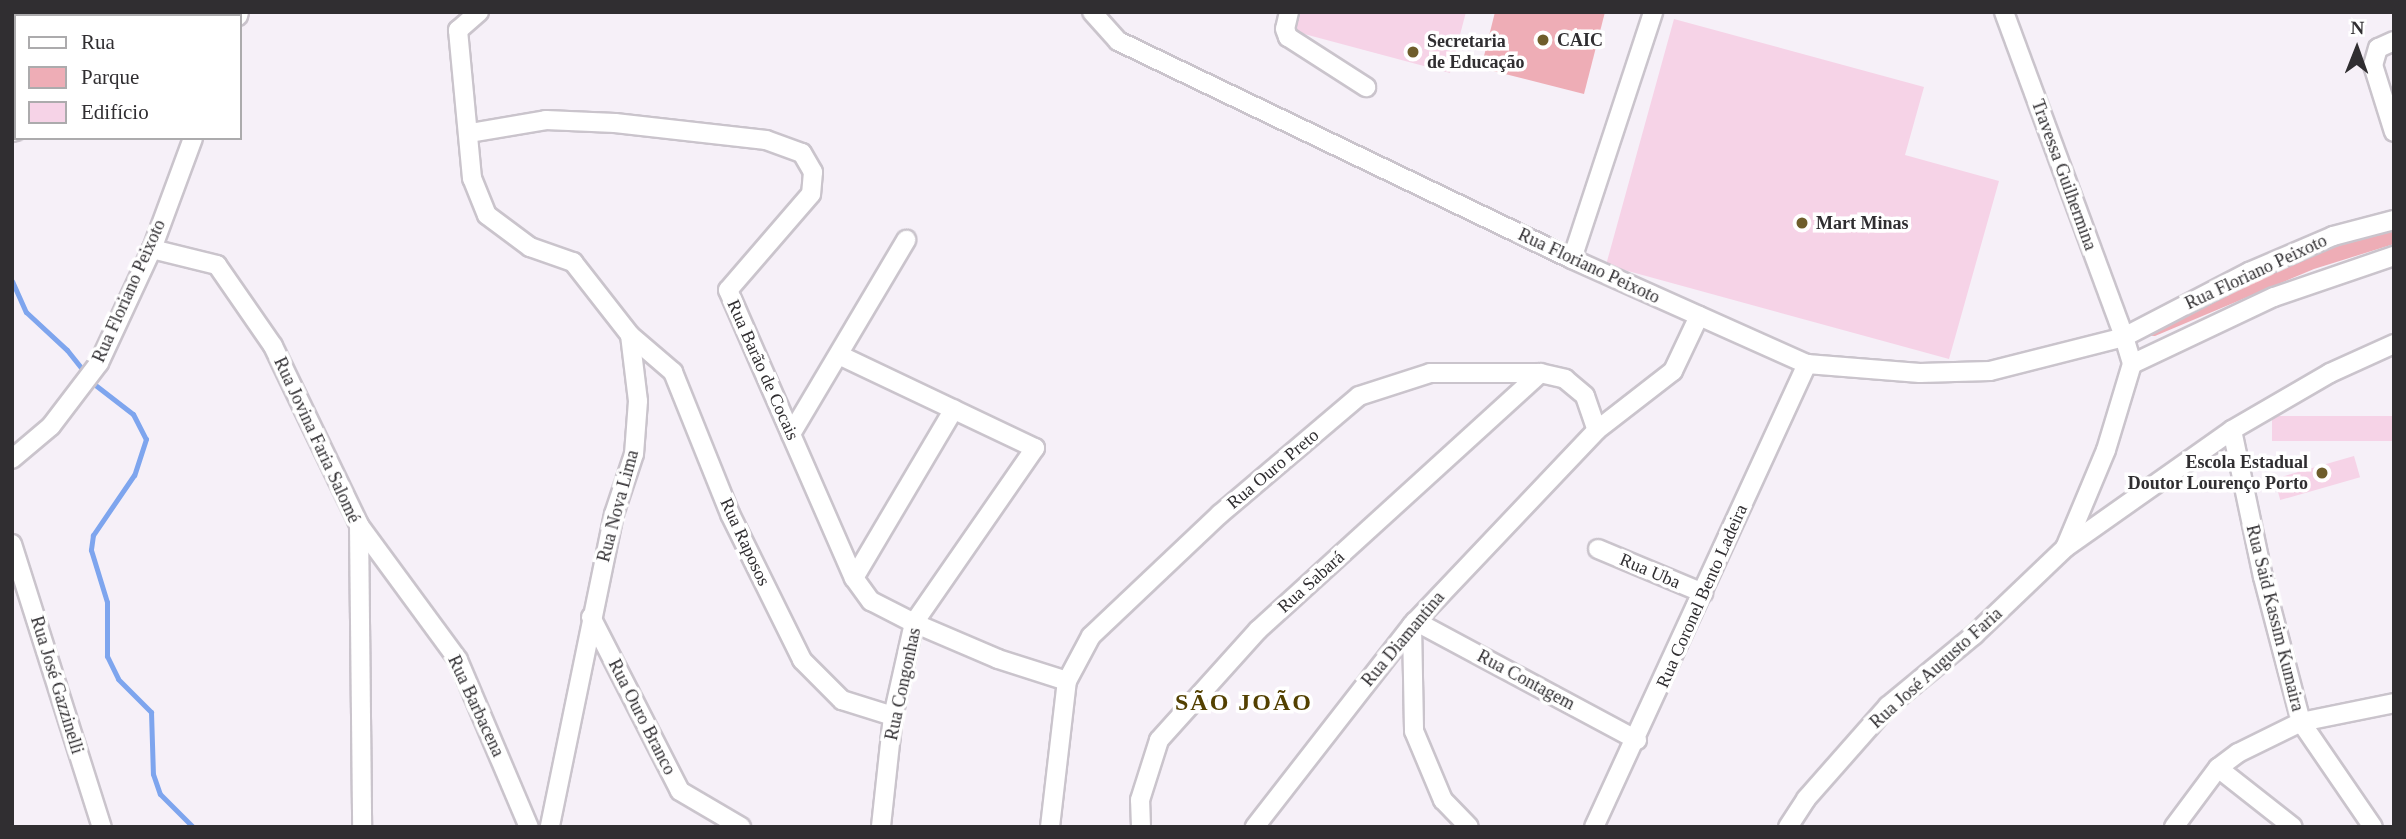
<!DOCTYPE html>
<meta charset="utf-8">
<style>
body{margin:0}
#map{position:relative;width:2406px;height:839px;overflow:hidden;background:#f6f0f8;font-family:"Times New Roman",serif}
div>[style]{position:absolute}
.green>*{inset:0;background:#eeadb6}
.stream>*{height:5px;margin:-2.5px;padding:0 2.5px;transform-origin:2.5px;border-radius:2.5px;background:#7ea5ee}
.building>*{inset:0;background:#f6d3e7;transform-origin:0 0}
.roads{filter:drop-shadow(2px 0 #cac4cc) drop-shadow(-2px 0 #cac4cc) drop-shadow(0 2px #cac4cc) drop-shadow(0 -2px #cac4cc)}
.minor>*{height:18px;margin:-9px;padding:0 9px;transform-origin:9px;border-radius:9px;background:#fff}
.dots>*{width:19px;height:19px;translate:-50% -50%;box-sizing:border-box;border:4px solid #fff;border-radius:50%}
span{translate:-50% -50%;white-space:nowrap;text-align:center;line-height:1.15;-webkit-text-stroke:7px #fff;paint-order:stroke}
.poi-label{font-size:18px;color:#302e31;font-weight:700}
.left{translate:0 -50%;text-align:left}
.right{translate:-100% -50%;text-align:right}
.street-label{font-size:18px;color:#302e31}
.district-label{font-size:24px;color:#534000;font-weight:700;letter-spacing:2px}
.frame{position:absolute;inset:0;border:14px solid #302e31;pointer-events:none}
.legend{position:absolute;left:14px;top:14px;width:228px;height:126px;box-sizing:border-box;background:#fff;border:2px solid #acabad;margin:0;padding:9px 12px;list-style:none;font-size:21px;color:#302e31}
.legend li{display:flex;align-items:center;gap:14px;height:35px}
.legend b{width:35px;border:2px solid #acabad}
.north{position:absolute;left:2322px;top:14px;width:70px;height:70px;-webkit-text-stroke:5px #fff;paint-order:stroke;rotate:1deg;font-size:19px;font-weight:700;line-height:28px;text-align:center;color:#302e31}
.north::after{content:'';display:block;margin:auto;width:24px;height:32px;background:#302e31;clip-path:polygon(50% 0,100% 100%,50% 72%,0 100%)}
</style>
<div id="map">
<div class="green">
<i style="clip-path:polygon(1495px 12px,1605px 12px,1584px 94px,1481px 68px)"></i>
<i style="clip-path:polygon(2394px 226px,2394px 244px,2314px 269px,2155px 336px,2136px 335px,2310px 253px)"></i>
</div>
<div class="stream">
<i style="left:12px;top:281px;width:34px;rotate:66deg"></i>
<i style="left:26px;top:312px;width:56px;rotate:42.8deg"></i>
<i style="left:67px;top:350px;width:43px;rotate:51.5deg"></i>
<i style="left:94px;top:384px;width:49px;rotate:37.6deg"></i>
<i style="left:133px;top:414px;width:28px;rotate:63deg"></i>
<i style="left:146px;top:439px;width:38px;rotate:108deg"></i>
<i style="left:134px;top:475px;width:73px;rotate:124.3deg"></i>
<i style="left:93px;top:535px;width:15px;rotate:98deg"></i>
<i style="left:91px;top:550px;width:54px;rotate:72.9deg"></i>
<i style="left:107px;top:602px;width:54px;rotate:90deg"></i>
<i style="left:107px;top:656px;width:25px;rotate:64deg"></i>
<i style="left:118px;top:679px;width:47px;rotate:45deg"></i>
<i style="left:151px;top:712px;width:62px;rotate:88.2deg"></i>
<i style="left:153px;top:774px;width:21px;rotate:71deg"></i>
<i style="left:160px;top:794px;width:47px;rotate:45deg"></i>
</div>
<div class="building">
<i style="clip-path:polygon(1298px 12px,1466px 12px,1450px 73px,1293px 31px)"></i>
<i style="clip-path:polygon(1674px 19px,1924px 87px,1905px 155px,1999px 181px,1949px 359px,1606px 265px)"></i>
<i style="left:2394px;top:416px;width:25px;height:122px;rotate:90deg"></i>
<i style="left:2354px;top:456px;width:22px;height:83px;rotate:74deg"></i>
</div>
<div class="roads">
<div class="minor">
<i style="left:479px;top:12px;width:28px;rotate:139deg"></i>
<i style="left:458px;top:30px;width:149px;rotate:84.6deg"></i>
<i style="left:472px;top:178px;width:40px;rotate:68deg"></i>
<i style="left:487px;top:215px;width:54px;rotate:36.7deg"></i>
<i style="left:530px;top:247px;width:46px;rotate:19.2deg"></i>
<i style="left:573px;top:262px;width:93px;rotate:52deg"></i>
<i style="left:630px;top:335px;width:66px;rotate:83.1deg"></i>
<i style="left:638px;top:401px;width:53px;rotate:94.3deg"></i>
<i style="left:634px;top:454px;width:63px;rotate:108.4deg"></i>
<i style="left:614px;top:514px;width:319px;rotate:101.6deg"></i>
<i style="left:1092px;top:12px;width:39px;rotate:48deg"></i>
<i style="left:1118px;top:41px;width:504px;rotate:25.65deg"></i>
<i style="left:1572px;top:259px;width:257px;rotate:24.1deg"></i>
<i style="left:1807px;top:364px;width:113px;rotate:4.6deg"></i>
<i style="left:1920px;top:373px;width:70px;rotate:-1.6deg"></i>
<i style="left:1990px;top:371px;width:138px;rotate:-14.2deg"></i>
<i style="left:2124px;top:337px;width:28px;rotate:73deg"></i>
<i style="left:1289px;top:12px;width:17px;rotate:103deg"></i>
<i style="left:1285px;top:29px;width:9px;rotate:69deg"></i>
<i style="left:1288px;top:37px;width:93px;rotate:32.7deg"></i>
<i style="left:2004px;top:12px;width:346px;rotate:69.7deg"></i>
<i style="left:2124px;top:337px;width:141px;rotate:-27.5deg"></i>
<i style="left:2249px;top:272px;width:91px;rotate:-23.2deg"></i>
<i style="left:2333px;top:236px;width:63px;rotate:-14.7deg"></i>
<i style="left:177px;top:16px;width:6px;rotate:-45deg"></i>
<i style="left:238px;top:16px;width:4px;rotate:-76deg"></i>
<i style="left:12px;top:23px;width:15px;rotate:74deg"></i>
<i style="left:2394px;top:41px;width:17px;rotate:156deg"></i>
<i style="left:2378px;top:48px;width:18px;rotate:106deg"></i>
<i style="left:2373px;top:65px;width:70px;rotate:72.6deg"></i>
<i style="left:12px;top:132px;width:4px;rotate:-14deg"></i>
<i style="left:470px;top:133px;width:77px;rotate:-9.7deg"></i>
<i style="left:546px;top:120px;width:69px;rotate:2.5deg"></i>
<i style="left:615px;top:123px;width:152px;rotate:6.4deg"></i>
<i style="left:766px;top:140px;width:38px;rotate:20deg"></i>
<i style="left:802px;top:153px;width:22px;rotate:60deg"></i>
<i style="left:813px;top:172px;width:22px;rotate:95deg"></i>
<i style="left:811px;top:194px;width:127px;rotate:130.8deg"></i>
<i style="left:728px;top:290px;width:314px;rotate:66.4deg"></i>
<i style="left:854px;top:578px;width:29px;rotate:54deg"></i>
<i style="left:871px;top:601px;width:48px;rotate:27.1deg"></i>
<i style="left:914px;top:623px;width:91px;rotate:23.2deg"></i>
<i style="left:998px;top:659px;width:72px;rotate:17.7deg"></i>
<i style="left:152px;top:249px;width:67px;rotate:13.8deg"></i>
<i style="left:217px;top:265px;width:98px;rotate:55.3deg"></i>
<i style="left:273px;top:346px;width:199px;rotate:64.3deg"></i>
<i style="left:359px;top:525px;width:302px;rotate:89.4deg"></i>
<i style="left:1572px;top:259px;width:260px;rotate:-71.8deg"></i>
<i style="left:630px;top:335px;width:57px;rotate:40.7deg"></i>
<i style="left:673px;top:372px;width:153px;rotate:68.1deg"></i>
<i style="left:730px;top:514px;width:163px;rotate:63.7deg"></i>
<i style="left:802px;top:660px;width:57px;rotate:45deg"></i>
<i style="left:842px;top:700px;width:53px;rotate:17.4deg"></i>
<i style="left:839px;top:355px;width:217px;rotate:25.4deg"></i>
<i style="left:1035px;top:448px;width:213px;rotate:124.7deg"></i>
<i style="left:914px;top:623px;width:95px;rotate:102.7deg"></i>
<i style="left:893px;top:716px;width:112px;rotate:96.2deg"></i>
<i style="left:2132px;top:364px;width:157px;rotate:-25.3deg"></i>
<i style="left:2274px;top:297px;width:127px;rotate:-18.9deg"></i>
<i style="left:1597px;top:430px;width:96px;rotate:-37.8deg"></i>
<i style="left:1673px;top:371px;width:61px;rotate:-64.7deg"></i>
<i style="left:2232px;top:430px;width:150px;rotate:78.1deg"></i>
<i style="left:2263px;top:577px;width:150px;rotate:75.3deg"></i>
<i style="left:2301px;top:722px;width:127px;rotate:55.6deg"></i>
<i style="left:791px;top:434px;width:226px;rotate:-59.3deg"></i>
<i style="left:12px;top:459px;width:51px;rotate:-40.2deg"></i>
<i style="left:51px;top:426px;width:79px;rotate:-52.7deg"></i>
<i style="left:99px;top:363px;width:126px;rotate:-65.1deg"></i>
<i style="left:152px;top:249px;width:118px;rotate:-69.7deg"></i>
<i style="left:359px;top:525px;width:167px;rotate:53.7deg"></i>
<i style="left:458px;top:660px;width:181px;rotate:67deg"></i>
<i style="left:12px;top:544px;width:297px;rotate:72.4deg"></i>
<i style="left:2065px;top:548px;width:106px;rotate:-67.3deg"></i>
<i style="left:2106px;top:450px;width:90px;rotate:-73.2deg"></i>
<i style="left:1598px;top:549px;width:114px;rotate:22.7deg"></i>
<i style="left:854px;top:578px;width:196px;rotate:-59.4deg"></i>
<i style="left:591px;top:617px;width:195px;rotate:62.9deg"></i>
<i style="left:680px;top:791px;width:71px;rotate:30.5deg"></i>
<i style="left:1415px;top:621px;width:252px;rotate:28.2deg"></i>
<i style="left:1412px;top:625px;width:106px;rotate:88.9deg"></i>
<i style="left:1414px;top:731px;width:75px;rotate:67.2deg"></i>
<i style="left:1443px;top:800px;width:37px;rotate:46deg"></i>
<i style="left:2218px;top:768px;width:95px;rotate:38.2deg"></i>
<i style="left:1050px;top:827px;width:147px;rotate:-83.4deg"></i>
<i style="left:1067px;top:681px;width:51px;rotate:-61.9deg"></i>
<i style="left:1091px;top:636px;width:178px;rotate:-43.4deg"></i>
<i style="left:1220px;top:514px;width:182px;rotate:-40.3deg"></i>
<i style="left:1359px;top:396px;width:75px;rotate:-17.9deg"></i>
<i style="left:1430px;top:373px;width:110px"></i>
<i style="left:1540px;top:373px;width:26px;rotate:13deg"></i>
<i style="left:1565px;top:379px;width:26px;rotate:40deg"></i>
<i style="left:1585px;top:396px;width:36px;rotate:71deg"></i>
<i style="left:1597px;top:430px;width:269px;rotate:133.5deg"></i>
<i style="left:1412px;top:625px;width:256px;rotate:127.9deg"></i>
<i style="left:1141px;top:827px;width:27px;rotate:-92deg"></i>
<i style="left:1140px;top:800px;width:63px;rotate:-72.4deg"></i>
<i style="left:1159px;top:740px;width:148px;rotate:-48deg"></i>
<i style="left:1258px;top:630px;width:382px;rotate:-42.3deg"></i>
<i style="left:1594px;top:827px;width:510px;rotate:-65.3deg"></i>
<i style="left:1788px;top:827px;width:33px;rotate:-57deg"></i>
<i style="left:1806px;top:799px;width:124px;rotate:-48.6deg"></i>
<i style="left:1888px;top:706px;width:112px;rotate:-39.5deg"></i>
<i style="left:1974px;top:635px;width:126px;rotate:-43.7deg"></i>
<i style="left:2065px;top:548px;width:204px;rotate:-35.2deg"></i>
<i style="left:2232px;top:430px;width:113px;rotate:-30.2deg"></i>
<i style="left:2330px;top:373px;width:70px;rotate:-24.4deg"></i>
<i style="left:2174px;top:827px;width:74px;rotate:-53.3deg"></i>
<i style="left:2218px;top:768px;width:25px;rotate:-37deg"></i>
<i style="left:2238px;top:753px;width:70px;rotate:-26.2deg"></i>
<i style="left:2301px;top:722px;width:95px;rotate:-11.5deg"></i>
</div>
</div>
<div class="dots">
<i style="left:1543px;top:40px;background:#6e5d2b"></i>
<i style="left:1413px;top:52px;background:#6e5d2b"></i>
<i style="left:1802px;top:223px;background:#6e5d2b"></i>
<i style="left:2322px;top:473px;background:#6e5d2b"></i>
</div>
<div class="poi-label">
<span class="left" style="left:1557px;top:40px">CAIC</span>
<span class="left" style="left:1427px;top:52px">Secretaria<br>de Educação</span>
<span class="left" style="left:1816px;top:223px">Mart Minas</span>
<span class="right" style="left:2308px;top:473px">Escola Estadual<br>Doutor Lourenço Porto</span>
</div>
<div class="street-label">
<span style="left:2064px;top:175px;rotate:70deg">Travessa Guilhermina</span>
<span style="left:1589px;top:266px;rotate:25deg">Rua Floriano Peixoto</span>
<span style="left:2256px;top:272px;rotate:-25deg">Rua Floriano Peixoto</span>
<span style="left:129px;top:291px;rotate:-66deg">Rua Floriano Peixoto</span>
<span style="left:763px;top:370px;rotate:66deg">Rua Barão de Cocais</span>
<span style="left:317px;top:440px;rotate:65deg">Rua Jovina Faria Salomé</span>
<span style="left:1273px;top:469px;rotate:-40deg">Rua Ouro Preto</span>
<span style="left:618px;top:506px;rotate:-75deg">Rua Nova Lima</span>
<span style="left:745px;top:542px;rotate:65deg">Rua Raposos</span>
<span style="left:1650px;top:571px;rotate:23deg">Rua Uba</span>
<span style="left:1311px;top:582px;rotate:-42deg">Rua Sabará</span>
<span style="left:1702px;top:596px;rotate:-66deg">Rua Coronel Bento Ladeira</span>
<span style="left:2275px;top:618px;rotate:76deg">Rua Said Kassim Kumaira</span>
<span style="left:1403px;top:639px;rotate:-50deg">Rua Diamantina</span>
<span style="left:1936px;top:668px;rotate:-42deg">Rua José Augusto Faria</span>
<span style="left:1526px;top:680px;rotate:28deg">Rua Contagem</span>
<span style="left:903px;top:684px;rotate:-78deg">Rua Congonhas</span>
<span style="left:57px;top:685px;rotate:73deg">Rua José Gazzinelli</span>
<span style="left:476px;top:706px;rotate:65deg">Rua Barbacena</span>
<span style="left:642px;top:717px;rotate:63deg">Rua Ouro Branco</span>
</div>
<div class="district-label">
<span style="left:1244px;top:703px">SÃO JOÃO</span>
</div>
<div class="frame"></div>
<ul class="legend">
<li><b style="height:9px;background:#fff"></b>Rua</li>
<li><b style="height:19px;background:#eeadb6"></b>Parque</li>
<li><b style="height:19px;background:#f6d3e7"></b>Edifício</li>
</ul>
<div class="north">N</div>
</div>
